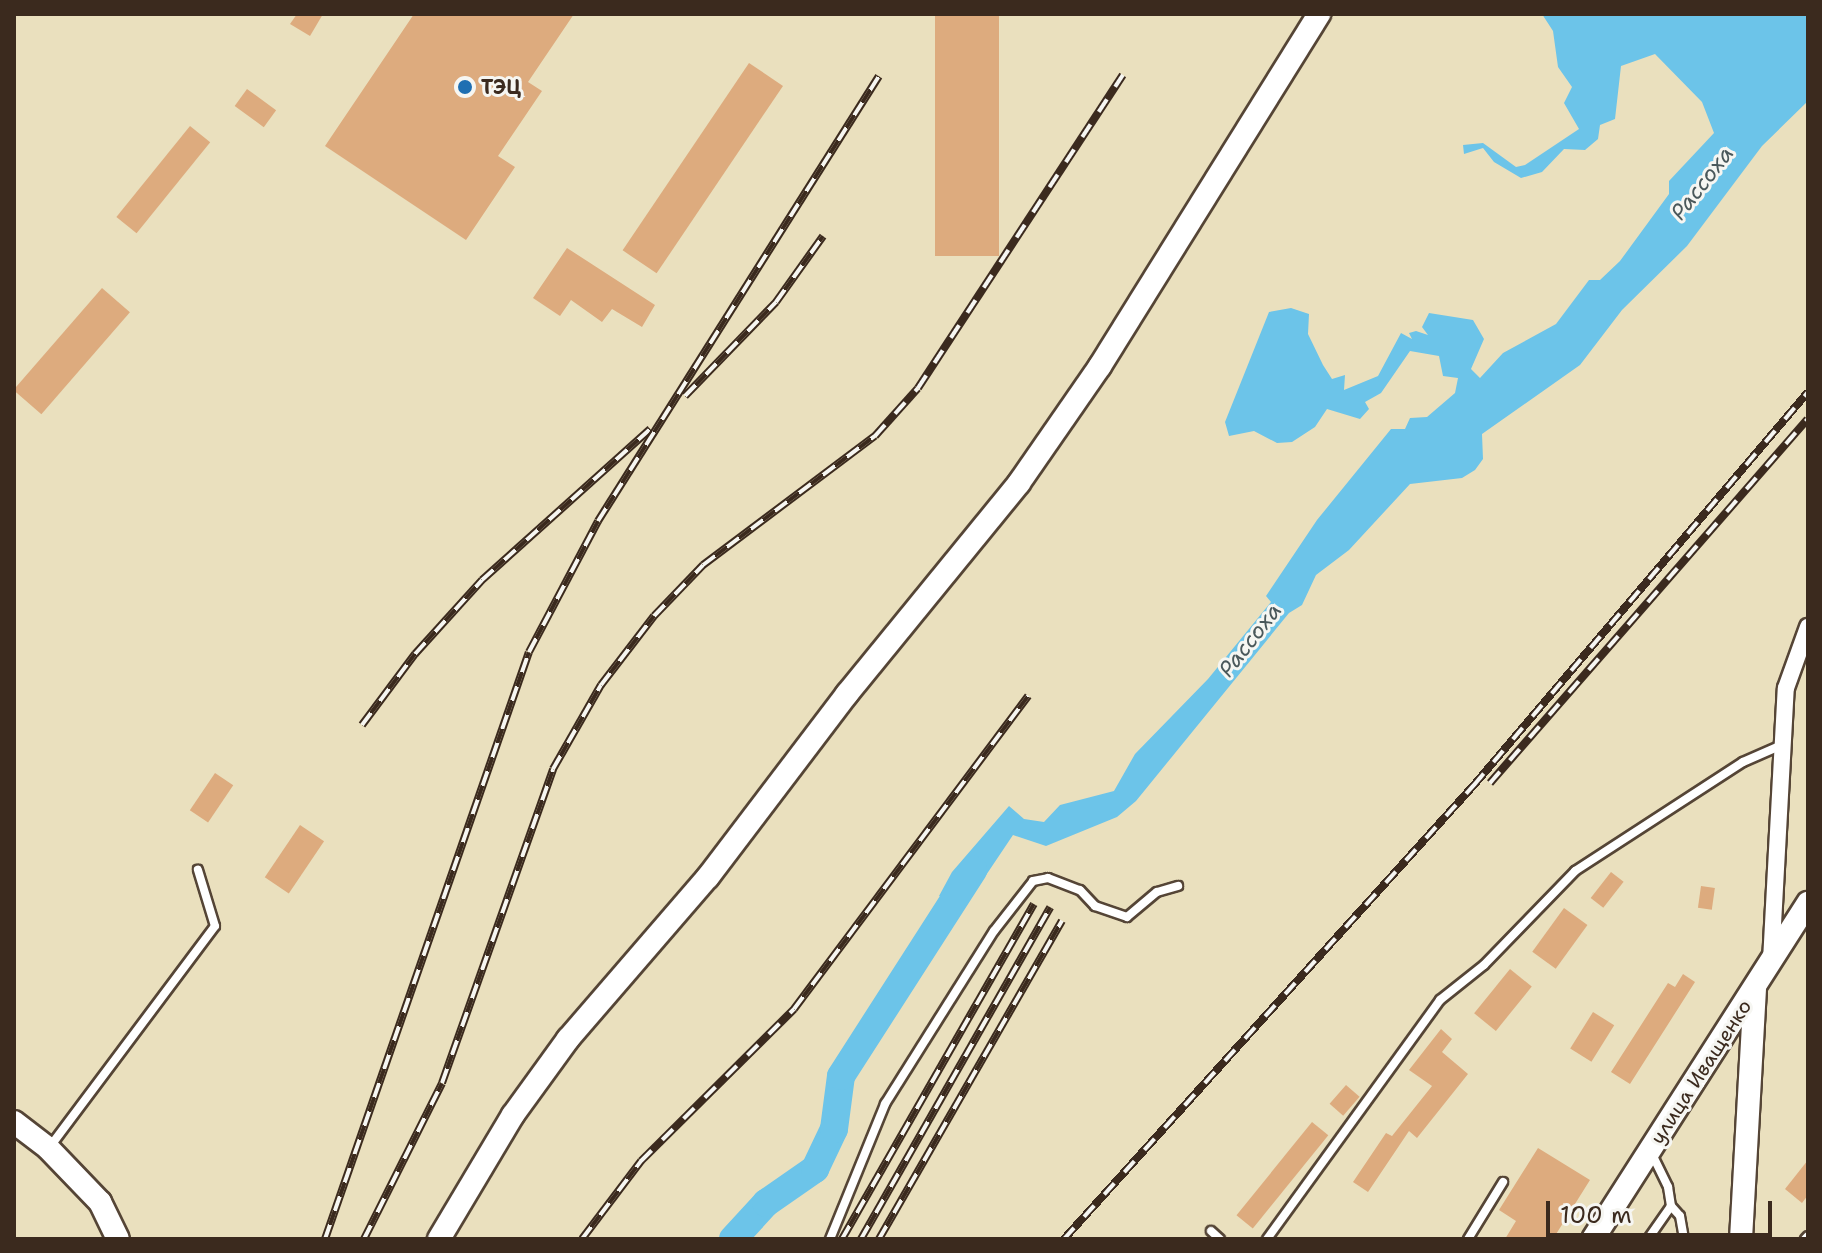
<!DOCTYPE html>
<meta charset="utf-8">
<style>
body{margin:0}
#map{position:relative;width:1822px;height:1253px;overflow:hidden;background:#eae0be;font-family:"Shantell Sans",sans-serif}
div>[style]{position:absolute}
.water>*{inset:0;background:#6cc4e9}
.river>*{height:28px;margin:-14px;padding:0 14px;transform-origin:14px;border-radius:14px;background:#6cc4e9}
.building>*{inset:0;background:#ddab7e;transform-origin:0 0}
.roads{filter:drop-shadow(2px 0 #554536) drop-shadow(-2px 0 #554536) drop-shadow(0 2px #554536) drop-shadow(0 -2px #554536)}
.lane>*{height:8px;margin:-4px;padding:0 4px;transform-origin:4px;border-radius:4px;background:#fff}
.street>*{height:16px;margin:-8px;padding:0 8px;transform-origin:8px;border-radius:8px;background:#fff}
.secondary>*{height:22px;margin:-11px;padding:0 11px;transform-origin:11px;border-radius:11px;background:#fff}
.rail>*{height:8px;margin-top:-4px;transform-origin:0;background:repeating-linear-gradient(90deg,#f6f6f2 0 15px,#3b2a1e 0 30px);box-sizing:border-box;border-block:2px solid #3b2a1e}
.dots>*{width:22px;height:22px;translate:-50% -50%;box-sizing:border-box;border:4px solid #f6f6f2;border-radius:50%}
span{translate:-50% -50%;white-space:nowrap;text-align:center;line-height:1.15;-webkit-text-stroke:6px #f6f6f2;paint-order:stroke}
.poi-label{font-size:20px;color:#3b2a1e;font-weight:700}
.left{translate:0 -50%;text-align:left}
.street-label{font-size:20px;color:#3b2a1e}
.water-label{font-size:22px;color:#4a585b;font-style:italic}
.frame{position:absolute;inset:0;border:16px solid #3b2a1e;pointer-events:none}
.scale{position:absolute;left:1546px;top:1201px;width:226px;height:36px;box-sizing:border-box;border:4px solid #3b2a1e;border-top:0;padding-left:10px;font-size:24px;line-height:28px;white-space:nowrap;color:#3b2a1e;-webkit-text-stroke:6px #f6f6f2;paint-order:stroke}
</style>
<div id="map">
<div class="water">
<i style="clip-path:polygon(1542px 14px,1808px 14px,1808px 101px,1762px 146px,1687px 246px,1622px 310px,1580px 365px,1482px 434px,1483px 459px,1475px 470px,1462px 478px,1410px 484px,1349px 550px,1316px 575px,1302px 605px,1289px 613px,1136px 801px,1117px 817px,1046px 846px,1013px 835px,966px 905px,939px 896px,952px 872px,1009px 806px,1024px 819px,1044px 822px,1060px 805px,1114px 791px,1135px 754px,1208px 679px,1271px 602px,1266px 596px,1317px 520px,1391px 429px,1405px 429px,1410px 418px,1427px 417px,1455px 393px,1458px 378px,1443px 376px,1439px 356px,1410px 351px,1381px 393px,1365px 402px,1369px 409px,1360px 419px,1327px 409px,1315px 427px,1292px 442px,1277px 443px,1254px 431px,1229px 436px,1225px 422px,1269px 312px,1291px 308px,1309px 314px,1308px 334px,1323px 365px,1332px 379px,1345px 375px,1344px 390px,1378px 376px,1401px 333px,1412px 339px,1409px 333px,1416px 331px,1428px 335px,1422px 327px,1429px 313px,1473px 320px,1484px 339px,1471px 369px,1480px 378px,1503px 353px,1556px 324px,1589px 280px,1600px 280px,1620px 261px,1669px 194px,1669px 181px,1714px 133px,1702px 102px,1655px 54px,1621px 66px,1615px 119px,1600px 125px,1598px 139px,1585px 150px,1564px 149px,1542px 172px,1521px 178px,1494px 162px,1483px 148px,1464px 154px,1463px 145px,1483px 143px,1516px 167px,1525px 165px,1579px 129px,1564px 103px,1572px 87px,1558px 67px,1553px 31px)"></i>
</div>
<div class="river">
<i style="left:733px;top:1239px;width:49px;rotate:-47.5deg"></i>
<i style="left:766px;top:1203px;width:60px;rotate:-34.8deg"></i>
<i style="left:815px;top:1169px;width:44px;rotate:-64.6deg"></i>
<i style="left:834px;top:1129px;width:53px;rotate:-82.5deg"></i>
<i style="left:841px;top:1076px;width:245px;rotate:-57.3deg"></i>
</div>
<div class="building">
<i style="clip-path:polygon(297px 14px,323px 14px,310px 36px,290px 24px)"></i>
<i style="clip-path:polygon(414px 14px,574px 14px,528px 82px,542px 91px,498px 156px,515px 167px,466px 240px,325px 146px)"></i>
<i style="left:935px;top:14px;width:64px;height:242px"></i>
<i style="left:749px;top:63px;width:41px;height:226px;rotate:34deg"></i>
<i style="left:247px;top:89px;width:36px;height:21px;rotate:36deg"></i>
<i style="left:190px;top:126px;width:26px;height:117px;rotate:39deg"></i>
<i style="clip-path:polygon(567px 248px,655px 305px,642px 327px,612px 309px,602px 322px,571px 300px,560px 316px,533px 298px)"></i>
<i style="left:102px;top:288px;width:37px;height:135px;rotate:41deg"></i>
<i style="left:215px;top:773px;width:22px;height:45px;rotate:34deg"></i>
<i style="left:300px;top:825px;width:29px;height:63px;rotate:34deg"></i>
<i style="left:1611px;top:872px;width:16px;height:33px;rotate:38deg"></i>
<i style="left:1701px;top:886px;width:14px;height:22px;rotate:8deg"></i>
<i style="left:1564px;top:908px;width:29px;height:54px;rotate:36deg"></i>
<i style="left:1510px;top:969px;width:28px;height:57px;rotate:39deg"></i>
<i style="clip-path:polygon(1683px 974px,1695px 982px,1630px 1084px,1611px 1072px,1668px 983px,1675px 987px)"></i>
<i style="left:1593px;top:1012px;width:25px;height:43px;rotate:32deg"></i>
<i style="clip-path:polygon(1441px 1029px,1452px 1039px,1442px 1052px,1468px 1074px,1417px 1138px,1409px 1131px,1368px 1192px,1353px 1182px,1386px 1133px,1392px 1136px,1432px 1086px,1409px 1070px)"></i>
<i style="left:1346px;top:1085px;width:18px;height:25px;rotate:41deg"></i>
<i style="left:1312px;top:1122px;width:21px;height:120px;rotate:39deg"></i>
<i style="clip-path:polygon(1538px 1148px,1590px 1180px,1553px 1239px,1505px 1239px,1516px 1221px,1499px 1210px)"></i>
<i style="clip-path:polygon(1808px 1160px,1808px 1195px,1802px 1203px,1785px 1189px)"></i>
</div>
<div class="roads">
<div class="lane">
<i style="left:49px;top:1148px;width:277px;rotate:-53.2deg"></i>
<i style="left:215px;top:926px;width:59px;rotate:-106.9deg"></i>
<i style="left:1651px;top:1152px;width:39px;rotate:64deg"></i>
<i style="left:1668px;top:1187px;width:19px;rotate:81deg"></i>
<i style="left:1671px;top:1206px;width:13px;rotate:48deg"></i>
<i style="left:1680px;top:1216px;width:23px;rotate:80deg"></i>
<i style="left:1211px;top:1231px;width:12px;rotate:42deg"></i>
<i style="left:830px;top:1239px;width:146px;rotate:-67.8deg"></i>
<i style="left:885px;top:1104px;width:204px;rotate:-57.8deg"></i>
<i style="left:994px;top:931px;width:63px;rotate:-52deg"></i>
<i style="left:1033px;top:881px;width:15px;rotate:-11deg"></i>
<i style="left:1048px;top:878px;width:34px;rotate:21deg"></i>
<i style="left:1080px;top:890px;width:22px;rotate:47deg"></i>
<i style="left:1095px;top:906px;width:34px;rotate:19deg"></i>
<i style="left:1127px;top:917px;width:39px;rotate:-40deg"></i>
<i style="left:1157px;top:892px;width:22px;rotate:-16deg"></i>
<i style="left:1267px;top:1239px;width:295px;rotate:-54.1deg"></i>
<i style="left:1440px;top:1000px;width:56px;rotate:-38.5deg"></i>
<i style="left:1484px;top:965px;width:131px;rotate:-45.9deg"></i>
<i style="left:1575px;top:871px;width:200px;rotate:-33deg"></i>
<i style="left:1743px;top:762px;width:43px;rotate:-23.6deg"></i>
<i style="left:1468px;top:1239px;width:67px;rotate:-58.4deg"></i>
<i style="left:1648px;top:1239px;width:40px;rotate:-55.1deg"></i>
<i style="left:1805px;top:1239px;width:4px;rotate:-45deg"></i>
</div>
<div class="street">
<i style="left:1771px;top:961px;width:273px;rotate:-86.9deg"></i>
<i style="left:1786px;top:688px;width:65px;rotate:-70.2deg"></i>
</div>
<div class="secondary">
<i style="left:14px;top:1122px;width:43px;rotate:37.4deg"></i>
<i style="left:48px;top:1148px;width:75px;rotate:46.1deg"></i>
<i style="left:100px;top:1202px;width:41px;rotate:64.1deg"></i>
<i style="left:439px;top:1239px;width:144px;rotate:-59.2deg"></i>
<i style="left:513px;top:1115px;width:94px;rotate:-54.1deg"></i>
<i style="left:568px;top:1039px;width:214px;rotate:-49.2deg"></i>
<i style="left:708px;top:877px;width:230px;rotate:-52.8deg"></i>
<i style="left:847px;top:694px;width:272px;rotate:-50.8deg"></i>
<i style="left:1019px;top:483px;width:142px;rotate:-55.3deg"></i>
<i style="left:1100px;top:366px;width:415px;rotate:-58.1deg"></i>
<i style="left:1593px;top:1239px;width:399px;rotate:-57.4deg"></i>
<i style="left:1741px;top:1239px;width:250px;rotate:-86.8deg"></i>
</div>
</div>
<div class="rail">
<i style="left:685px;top:396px;width:131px;rotate:-45.9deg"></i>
<i style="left:776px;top:302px;width:81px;rotate:-54.5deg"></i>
<i style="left:362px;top:725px;width:89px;rotate:-53.3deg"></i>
<i style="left:415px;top:654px;width:100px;rotate:-47.8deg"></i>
<i style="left:482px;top:580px;width:226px;rotate:-41.9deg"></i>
<i style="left:1490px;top:783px;width:483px;rotate:-48.9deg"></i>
<i style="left:325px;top:1239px;width:621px;rotate:-70.84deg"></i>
<i style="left:529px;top:652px;width:148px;rotate:-62.2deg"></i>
<i style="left:598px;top:521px;width:526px;rotate:-57.73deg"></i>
<i style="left:364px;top:1239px;width:174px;rotate:-63.4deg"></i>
<i style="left:442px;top:1083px;width:333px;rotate:-70.5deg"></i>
<i style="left:553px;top:769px;width:97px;rotate:-60.3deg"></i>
<i style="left:601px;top:685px;width:87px;rotate:-52.5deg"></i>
<i style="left:654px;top:616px;width:71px;rotate:-46.1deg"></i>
<i style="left:703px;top:565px;width:215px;rotate:-36.9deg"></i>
<i style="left:875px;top:436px;width:64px;rotate:-48.1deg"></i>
<i style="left:918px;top:388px;width:374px;rotate:-56.8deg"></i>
<i style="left:582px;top:1239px;width:98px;rotate:-52.9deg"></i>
<i style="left:641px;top:1161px;width:216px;rotate:-44.8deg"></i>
<i style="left:794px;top:1009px;width:391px;rotate:-53.2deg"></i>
<i style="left:842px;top:1239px;width:386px;rotate:-60.2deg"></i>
<i style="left:861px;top:1239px;width:382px;rotate:-60.3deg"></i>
<i style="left:879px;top:1239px;width:367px;rotate:-60.1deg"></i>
<i style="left:1064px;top:1239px;width:612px;rotate:-47.92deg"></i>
<i style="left:1474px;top:785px;width:516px;rotate:-49.64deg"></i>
</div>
<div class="dots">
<i style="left:465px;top:87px;background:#1f6fb2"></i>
</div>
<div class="poi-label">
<span class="left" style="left:481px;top:87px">ТЭЦ</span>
</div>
<div class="street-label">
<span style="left:1701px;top:1072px;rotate:-57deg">улица Иващенко</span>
</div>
<div class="water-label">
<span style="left:1702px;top:183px;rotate:-52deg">Рассоха</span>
<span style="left:1250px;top:640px;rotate:-52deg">Рассоха</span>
</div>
<div class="frame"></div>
<div class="scale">100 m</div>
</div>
